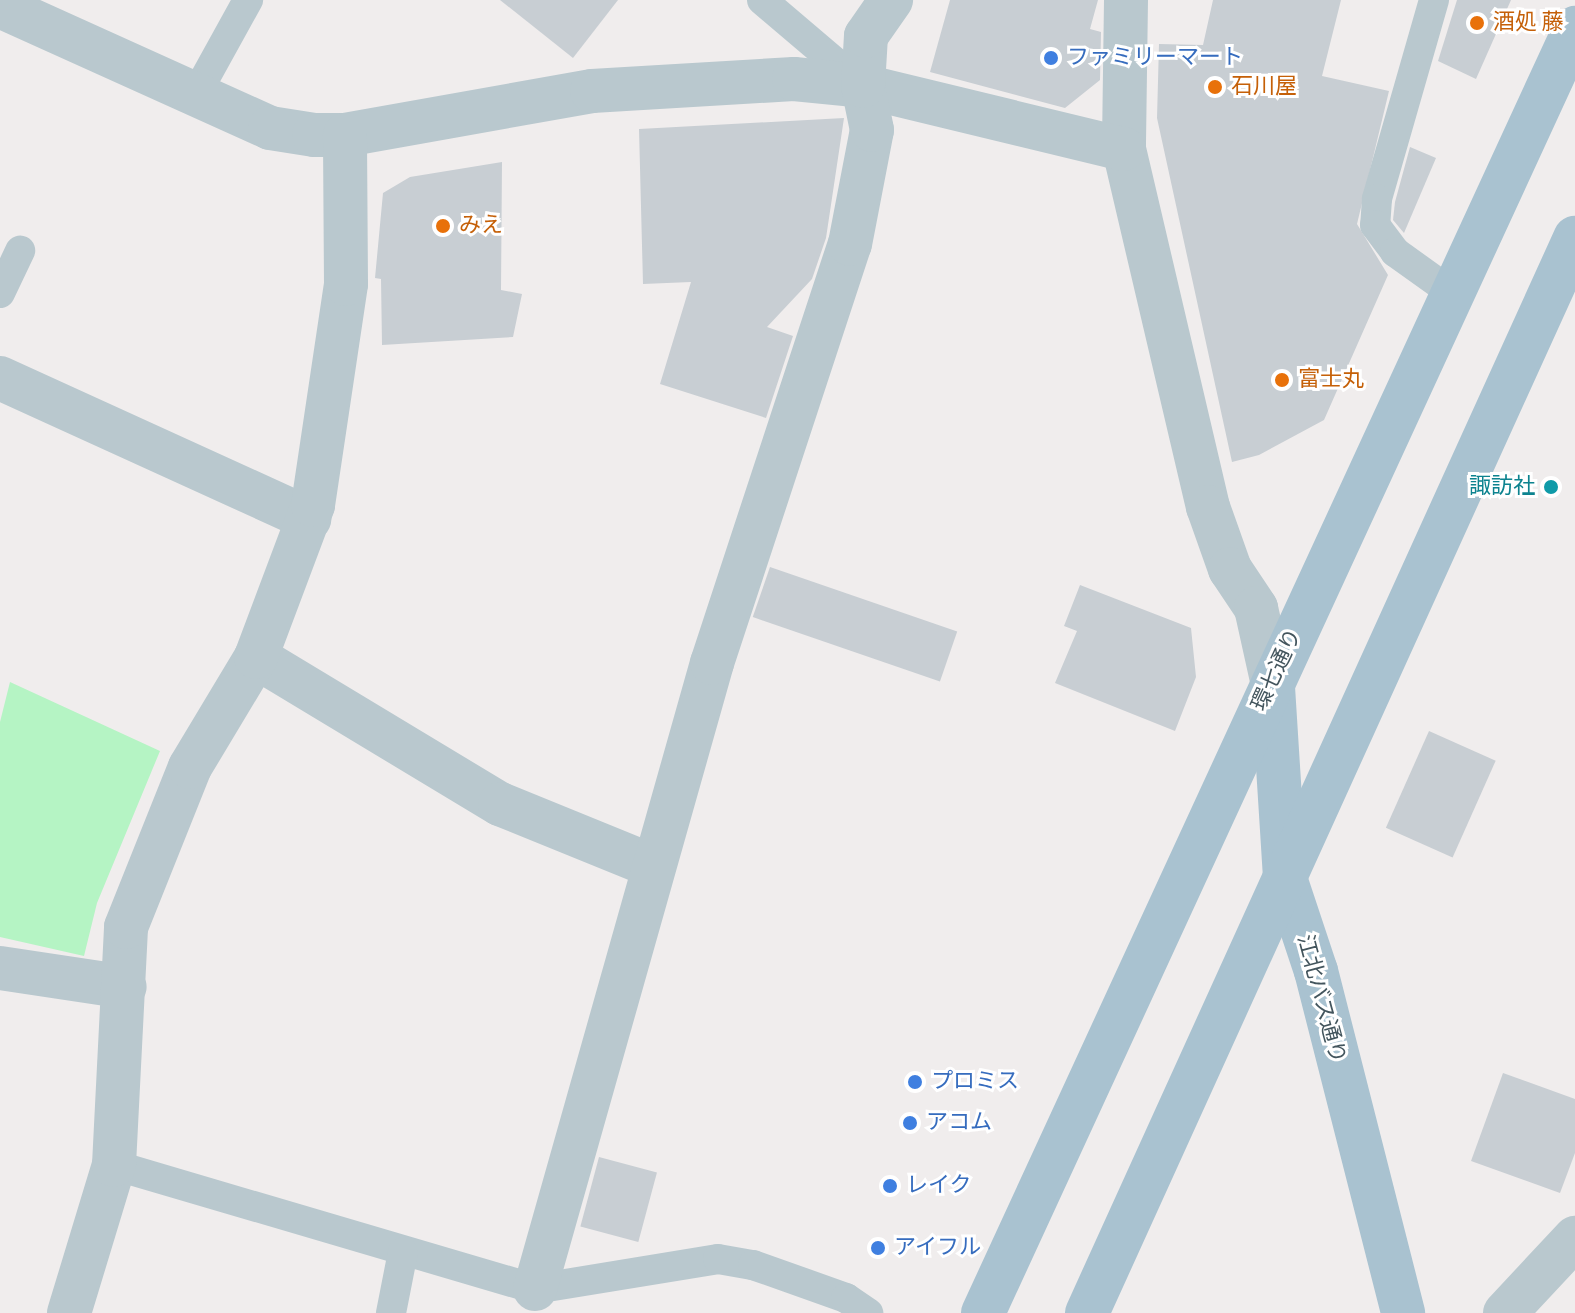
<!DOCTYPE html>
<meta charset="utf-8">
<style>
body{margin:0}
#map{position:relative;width:1575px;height:1313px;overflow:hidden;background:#f0eded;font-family:"Source Sans 3","Noto Sans JP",sans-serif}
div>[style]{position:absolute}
.green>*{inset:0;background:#b5f4c4}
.building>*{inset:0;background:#c8ced3;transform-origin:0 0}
.service>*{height:30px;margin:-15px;padding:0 15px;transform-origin:15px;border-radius:15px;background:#b9c8ce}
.minor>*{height:44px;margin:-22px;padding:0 22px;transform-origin:22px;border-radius:22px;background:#b9c8ce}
.primary>*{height:44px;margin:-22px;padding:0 22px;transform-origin:22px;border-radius:22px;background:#a9c2d0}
.dots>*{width:22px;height:22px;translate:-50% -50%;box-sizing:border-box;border:4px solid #fff;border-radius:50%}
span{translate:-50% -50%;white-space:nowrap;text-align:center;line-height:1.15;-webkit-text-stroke:6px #fff;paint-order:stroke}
.food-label{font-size:22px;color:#c56008}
.left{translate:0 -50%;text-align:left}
.shop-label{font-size:22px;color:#366cbe}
.culture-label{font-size:22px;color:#0d838f}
.right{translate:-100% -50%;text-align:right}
.street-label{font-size:22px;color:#43555d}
</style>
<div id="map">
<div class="green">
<i style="clip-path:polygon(10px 682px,160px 751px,97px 903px,84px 956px,0 937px,0 722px)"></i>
</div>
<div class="building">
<i style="clip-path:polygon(500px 0,618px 0,573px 58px)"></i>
<i style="clip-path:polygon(950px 0,1098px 0,1090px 29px,1101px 32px,1100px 80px,1065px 108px,930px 72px)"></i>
<i style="clip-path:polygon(1213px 0,1341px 0,1322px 76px,1389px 91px,1357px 224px,1388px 275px,1324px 420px,1259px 455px,1232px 462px,1157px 118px,1159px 44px,1203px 45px)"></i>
<i style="clip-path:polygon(1457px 0,1511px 0,1476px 79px,1438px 61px)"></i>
<i style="clip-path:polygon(844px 118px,826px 238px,812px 279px,767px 327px,793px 336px,766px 418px,660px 384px,691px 282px,643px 284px,639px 129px)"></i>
<i style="clip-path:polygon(1410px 147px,1436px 158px,1404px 233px,1393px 220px,1395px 202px)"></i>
<i style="clip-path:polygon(502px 162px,501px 290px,522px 294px,513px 337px,382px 345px,381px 279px,375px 278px,383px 193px,410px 177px)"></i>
<i style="left:770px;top:567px;width:198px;height:53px;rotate:19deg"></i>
<i style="clip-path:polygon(1080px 585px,1191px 628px,1196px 677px,1175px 731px,1055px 683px,1077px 631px,1064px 626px)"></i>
<i style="left:1429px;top:731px;width:73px;height:106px;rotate:24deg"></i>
<i style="clip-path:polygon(1503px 1073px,1575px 1099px,1575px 1153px,1560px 1193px,1471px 1161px)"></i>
<i style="left:599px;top:1157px;width:60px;height:72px;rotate:15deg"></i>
</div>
<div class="service">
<i style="left:762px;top:0;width:133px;rotate:40.4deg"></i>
<i style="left:1434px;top:0;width:207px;rotate:106deg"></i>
<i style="left:1377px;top:199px;width:26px;rotate:94deg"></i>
<i style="left:1375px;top:225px;width:34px;rotate:53deg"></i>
<i style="left:1395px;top:252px;width:74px;rotate:35.6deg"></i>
<i style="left:195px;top:96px;width:110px;rotate:-61.1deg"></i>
<i style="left:0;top:293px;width:47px;rotate:-64.5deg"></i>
<i style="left:114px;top:1165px;width:439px;rotate:16.4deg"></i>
<i style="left:535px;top:1289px;width:185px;rotate:-9.3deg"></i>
<i style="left:718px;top:1259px;width:36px;rotate:10deg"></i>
<i style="left:753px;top:1265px;width:99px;rotate:19.5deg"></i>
<i style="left:846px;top:1298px;width:27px;rotate:34deg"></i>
<i style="left:391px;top:1313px;width:62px;rotate:-78.9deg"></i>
</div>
<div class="minor">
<i style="left:1126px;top:0;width:149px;rotate:90.8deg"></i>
<i style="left:1124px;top:149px;width:368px;rotate:76.8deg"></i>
<i style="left:1208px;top:507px;width:66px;rotate:70.5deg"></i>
<i style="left:1230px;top:569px;width:47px;rotate:56.3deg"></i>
<i style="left:1256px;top:608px;width:74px;rotate:77.5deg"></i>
<i style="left:0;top:6px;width:296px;rotate:24.3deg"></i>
<i style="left:270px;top:128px;width:45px;rotate:9deg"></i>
<i style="left:314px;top:135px;width:31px"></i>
<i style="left:345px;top:135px;width:251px;rotate:-10.1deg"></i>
<i style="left:592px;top:91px;width:202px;rotate:-3.4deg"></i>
<i style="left:794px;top:79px;width:69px;rotate:5.8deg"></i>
<i style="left:863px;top:86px;width:268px;rotate:13.6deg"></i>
<i style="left:0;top:378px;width:340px;rotate:24.5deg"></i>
<i style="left:256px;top:657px;width:285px;rotate:31.1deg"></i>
<i style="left:500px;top:804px;width:165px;rotate:22.1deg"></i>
<i style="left:0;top:968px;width:126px;rotate:8.6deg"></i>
<i style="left:535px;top:1289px;width:651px;rotate:-74.21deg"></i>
<i style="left:712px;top:663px;width:441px;rotate:-71.8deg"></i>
<i style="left:850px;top:244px;width:116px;rotate:-79.1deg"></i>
<i style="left:872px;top:130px;width:45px;rotate:-101.6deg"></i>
<i style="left:863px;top:86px;width:50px;rotate:-86.6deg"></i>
<i style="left:866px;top:36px;width:44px;rotate:-55.2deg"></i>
<i style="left:69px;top:1313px;width:155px;rotate:-73.1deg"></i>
<i style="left:114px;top:1165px;width:238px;rotate:-87.1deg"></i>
<i style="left:126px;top:927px;width:172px;rotate:-68.2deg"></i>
<i style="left:190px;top:767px;width:128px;rotate:-59deg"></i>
<i style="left:256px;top:657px;width:162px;rotate:-69.4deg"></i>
<i style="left:313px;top:505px;width:223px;rotate:-81.5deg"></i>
<i style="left:346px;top:284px;width:149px;rotate:-90.4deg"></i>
<i style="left:1505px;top:1313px;width:103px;rotate:-47deg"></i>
</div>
<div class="primary">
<i style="left:1273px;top:687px;width:191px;rotate:86.4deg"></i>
<i style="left:1285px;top:878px;width:98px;rotate:71.6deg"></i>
<i style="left:1316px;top:971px;width:353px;rotate:75.7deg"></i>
<i style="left:983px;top:1313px;width:1415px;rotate:-65.26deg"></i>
<i style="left:1087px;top:1313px;width:1181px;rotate:-65.58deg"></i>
</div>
<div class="dots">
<i style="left:1477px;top:23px;background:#e8710a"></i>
<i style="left:1051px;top:58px;background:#3f7fe0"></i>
<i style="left:1215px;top:87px;background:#e8710a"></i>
<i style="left:443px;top:226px;background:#e8710a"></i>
<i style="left:1282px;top:380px;background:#e8710a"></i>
<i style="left:1551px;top:487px;background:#0f9aa8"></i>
<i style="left:915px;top:1082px;background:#3f7fe0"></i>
<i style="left:910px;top:1123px;background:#3f7fe0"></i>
<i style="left:890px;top:1186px;background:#3f7fe0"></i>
<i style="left:878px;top:1248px;background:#3f7fe0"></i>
</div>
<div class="food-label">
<span class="left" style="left:1493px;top:23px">酒処 藤</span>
<span class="left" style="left:1231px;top:87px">石川屋</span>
<span class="left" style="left:459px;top:226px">みえ</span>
<span class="left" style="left:1298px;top:380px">富士丸</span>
</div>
<div class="shop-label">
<span class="left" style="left:1067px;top:58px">ファミリーマート</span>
<span class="left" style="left:931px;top:1082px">プロミス</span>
<span class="left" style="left:926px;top:1123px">アコム</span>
<span class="left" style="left:906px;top:1186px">レイク</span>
<span class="left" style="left:894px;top:1248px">アイフル</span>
</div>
<div class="culture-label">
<span class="right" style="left:1535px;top:487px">諏訪社</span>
</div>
<div class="street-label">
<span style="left:1277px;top:670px;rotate:-65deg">環七通り</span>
<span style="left:1321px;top:999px;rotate:75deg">江北バス通り</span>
</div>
</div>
